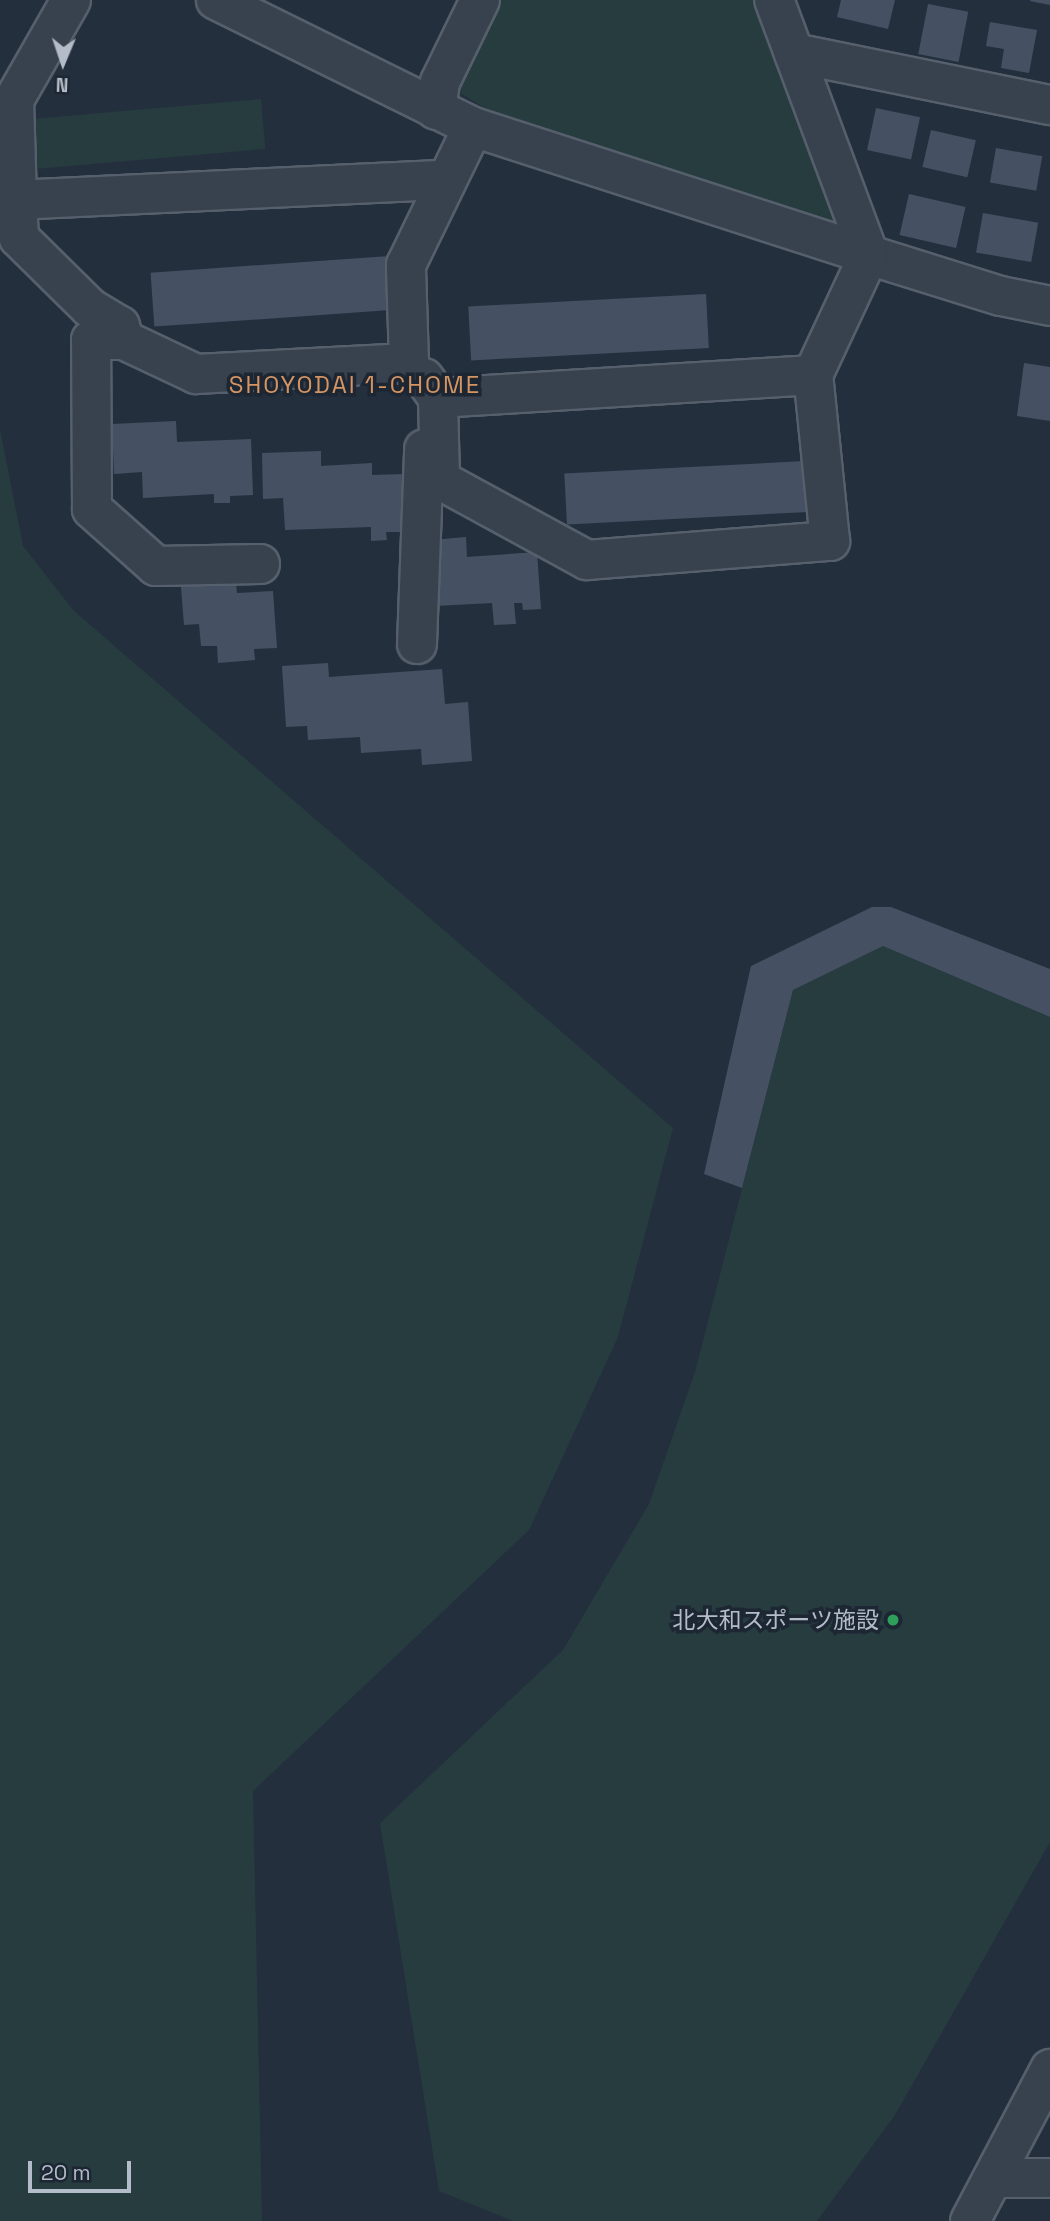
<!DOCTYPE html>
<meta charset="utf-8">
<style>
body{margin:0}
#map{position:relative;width:1050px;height:2221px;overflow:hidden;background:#242f3e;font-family:"Space Grotesk","Noto Sans JP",sans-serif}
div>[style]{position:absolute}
.green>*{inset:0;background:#263c3f;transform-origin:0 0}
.building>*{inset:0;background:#455162;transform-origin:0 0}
.roads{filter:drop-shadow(2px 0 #565f6c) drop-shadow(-2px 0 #565f6c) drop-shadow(0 2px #565f6c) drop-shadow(0 -2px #565f6c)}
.minor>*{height:38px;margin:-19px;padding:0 19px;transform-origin:19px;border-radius:19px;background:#38414e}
.dots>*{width:19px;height:19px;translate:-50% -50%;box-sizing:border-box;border:4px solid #1d2633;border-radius:50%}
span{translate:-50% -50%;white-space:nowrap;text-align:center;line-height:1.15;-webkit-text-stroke:7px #1d2633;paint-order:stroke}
.poi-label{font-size:23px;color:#b4bcc9}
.right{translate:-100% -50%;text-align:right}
.neighbourhood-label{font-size:24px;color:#d59563;letter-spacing:2px}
.north{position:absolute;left:28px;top:28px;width:70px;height:70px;-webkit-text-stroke:5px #1d2633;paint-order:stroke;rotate:182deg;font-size:19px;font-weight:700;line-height:28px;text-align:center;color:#b4bcc9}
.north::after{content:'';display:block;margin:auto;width:24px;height:32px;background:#b4bcc9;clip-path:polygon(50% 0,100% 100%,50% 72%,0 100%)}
.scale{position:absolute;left:28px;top:2161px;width:103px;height:32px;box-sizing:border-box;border:4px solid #b4bcc9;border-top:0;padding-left:9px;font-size:21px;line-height:24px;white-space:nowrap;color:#b4bcc9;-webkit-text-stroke:5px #1d2633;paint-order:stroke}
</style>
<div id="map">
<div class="green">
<i style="clip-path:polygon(493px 0,765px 0,854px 234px,506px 121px,452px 88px)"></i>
<i style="left:261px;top:99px;width:50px;height:236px;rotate:85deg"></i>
<i style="clip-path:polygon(0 429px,23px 546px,74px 611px,673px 1128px,618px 1337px,529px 1530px,253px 1791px,262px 2221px,0 2221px)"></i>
<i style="clip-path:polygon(883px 946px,1050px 1017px,1050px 1842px,895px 2115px,817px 2221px,513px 2221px,439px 2191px,380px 1823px,563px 1650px,649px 1504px,695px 1372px,793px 990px)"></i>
</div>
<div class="building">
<i style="clip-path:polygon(841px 0,895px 0,888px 29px,837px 17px)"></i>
<i style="clip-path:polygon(1050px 0,1050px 5px,1030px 1px,1030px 0)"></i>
<i style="left:928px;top:4px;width:41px;height:51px;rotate:11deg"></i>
<i style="clip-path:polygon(990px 22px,1037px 30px,1029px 73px,1001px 68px,1004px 49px,986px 46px)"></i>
<i style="left:876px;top:108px;width:45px;height:43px;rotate:12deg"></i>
<i style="left:931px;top:130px;width:46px;height:38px;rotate:13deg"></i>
<i style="left:996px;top:148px;width:47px;height:35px;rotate:10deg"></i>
<i style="left:909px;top:194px;width:58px;height:42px;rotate:13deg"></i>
<i style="left:983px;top:213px;width:56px;height:40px;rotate:10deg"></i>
<i style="left:390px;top:256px;width:54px;height:240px;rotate:86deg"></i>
<i style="left:706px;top:294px;width:54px;height:238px;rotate:87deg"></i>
<i style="clip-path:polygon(1024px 363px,1050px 367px,1050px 421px,1017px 416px)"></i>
<i style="clip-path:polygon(176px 421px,177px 442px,251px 439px,253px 495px,230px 496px,230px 503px,214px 503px,214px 494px,143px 498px,142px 472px,114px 474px,112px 424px)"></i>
<i style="clip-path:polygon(321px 451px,321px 466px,372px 463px,372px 475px,405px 474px,408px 532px,386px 532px,387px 540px,371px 541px,371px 527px,285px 530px,283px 498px,263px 499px,262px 453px)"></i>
<i style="left:805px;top:461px;width:51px;height:241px;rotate:87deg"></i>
<i style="clip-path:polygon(466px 537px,467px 557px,537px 552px,541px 609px,523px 610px,522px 603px,514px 603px,516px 624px,494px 625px,492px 603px,435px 606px,432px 540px)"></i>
<i style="clip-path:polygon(236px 583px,237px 593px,273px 591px,277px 648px,254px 649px,255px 660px,218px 663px,217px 646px,201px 646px,199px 624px,184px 625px,181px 587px)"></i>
<i style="clip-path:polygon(328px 663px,329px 677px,442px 669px,445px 704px,468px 702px,472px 761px,422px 765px,421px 749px,361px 753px,360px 737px,308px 740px,307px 726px,286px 727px,282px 666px)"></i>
<i style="clip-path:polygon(872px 907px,891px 907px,1050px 969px,1050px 1017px,883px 946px,793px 990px,742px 1188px,704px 1174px,751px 966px)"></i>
</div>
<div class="roads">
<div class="minor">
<i style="left:216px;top:0;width:287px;rotate:26.3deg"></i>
<i style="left:473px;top:127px;width:416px;rotate:17.9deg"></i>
<i style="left:869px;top:255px;width:138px;rotate:17.3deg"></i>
<i style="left:1001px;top:296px;width:50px;rotate:11.5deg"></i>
<i style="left:794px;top:53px;width:261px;rotate:11.5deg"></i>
<i style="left:436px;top:110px;width:28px;rotate:-82deg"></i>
<i style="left:440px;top:82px;width:91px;rotate:-64deg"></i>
<i style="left:17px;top:200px;width:100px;rotate:-91.7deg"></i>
<i style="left:14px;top:100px;width:115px;rotate:-60.3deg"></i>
<i style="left:124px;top:340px;width:15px;rotate:-106deg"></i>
<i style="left:120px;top:326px;width:35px;rotate:-149deg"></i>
<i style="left:90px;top:308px;width:100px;rotate:-135.4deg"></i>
<i style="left:19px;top:238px;width:38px;rotate:-93deg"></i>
<i style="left:17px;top:200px;width:430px;rotate:-2.7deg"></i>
<i style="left:424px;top:378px;width:24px;rotate:55deg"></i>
<i style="left:438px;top:398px;width:376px;rotate:-3.5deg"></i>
<i style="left:438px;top:398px;width:82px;rotate:88.6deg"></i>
<i style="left:440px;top:480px;width:167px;rotate:28.6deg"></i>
<i style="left:587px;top:560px;width:244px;rotate:-4.5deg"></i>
<i style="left:830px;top:541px;width:167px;rotate:-95.8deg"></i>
<i style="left:813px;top:375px;width:132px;rotate:-65deg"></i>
<i style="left:869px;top:255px;width:272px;rotate:-110.4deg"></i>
<i style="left:260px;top:564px;width:104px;rotate:178.9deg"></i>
<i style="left:156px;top:566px;width:86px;rotate:-138.3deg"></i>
<i style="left:92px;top:509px;width:169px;rotate:-90.3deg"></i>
<i style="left:91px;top:340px;width:33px"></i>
<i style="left:124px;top:340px;width:80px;rotate:25.3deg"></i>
<i style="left:196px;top:374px;width:213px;rotate:-3deg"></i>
<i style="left:409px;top:363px;width:98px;rotate:-91.8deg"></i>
<i style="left:406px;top:265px;width:153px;rotate:-64.1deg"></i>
<i style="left:417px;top:644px;width:195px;rotate:-87.9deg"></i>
<i style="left:993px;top:2178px;width:57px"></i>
<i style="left:970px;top:2221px;width:172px;rotate:-62.2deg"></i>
</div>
</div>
<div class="dots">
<i style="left:893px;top:1620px;background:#2e9e5b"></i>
</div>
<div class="poi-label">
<span class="right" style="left:879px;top:1620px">北大和スポーツ施設</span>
</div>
<div class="neighbourhood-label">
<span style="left:355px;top:385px">SHOYODAI 1-CHOME</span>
</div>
<div class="north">N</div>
<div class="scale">20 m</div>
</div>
